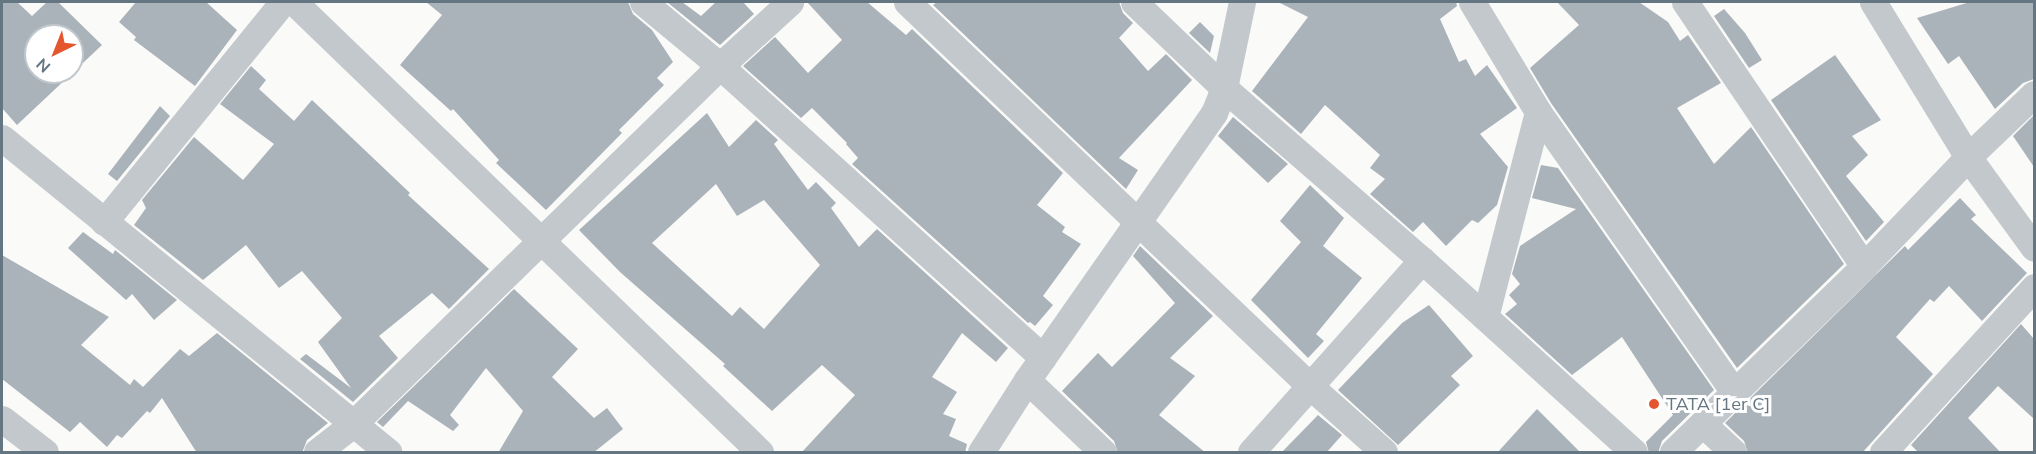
<!DOCTYPE html>
<style>
body{margin:0}
#map{position:relative;width:2036px;height:454px;overflow:hidden;background:#fafaf8;font-family:Mulish,sans-serif}
div>[style]{position:absolute}
.building>*{inset:0;background:#aab3b9}
.street>*{height:27px;margin:-13.5px;padding:0 13.5px;transform-origin:13.5px;border-radius:13.5px;background:#c3c8cc}
.dots>*{width:16px;height:16px;translate:-50% -50%;box-sizing:border-box;border:3px solid #fff;border-radius:50%}
span{translate:-50% -50%;white-space:nowrap;text-align:center;line-height:1.15;-webkit-text-stroke:6px #fff;paint-order:stroke}
.poi-label{font-size:18px;color:#657683}
.left{translate:0 -50%;text-align:left}
.frame{position:absolute;inset:0;border:3px solid #657683;pointer-events:none}
.north{position:absolute;left:24px;top:24px;width:60px;height:60px;box-sizing:border-box;background:#fff;border:2px solid #c1c8cd;border-radius:50%;rotate:223deg;font-size:16px;font-weight:700;line-height:24px;text-align:center;color:#657683}
.north::after{content:'';display:block;margin:auto;width:21px;height:27px;background:#e4572e;clip-path:polygon(50% 0,100% 100%,50% 72%,0 100%)}
</style>
<div id="map">
<div class="building">
<i style="clip-path:polygon(evenodd,2px 2px,17px 2px,32px 16px,47px 2px,58px 2px,102px 45px,17px 125px,2px 108px,2px 2px,36px 36px,72px 36px,72px 72px,36px 72px,36px 36px)"></i>
<i style="clip-path:polygon(136px 2px,206px 2px,237px 30px,195px 86px,134px 40px,136px 37px,119px 22px)"></i>
<i style="clip-path:polygon(426px 2px,628px 2px,633px 14px,652px 30px,673px 62px,657px 78px,664px 85px,619px 130px,622px 133px,546px 210px,496px 163px,499px 160px,453px 109px,451px 111px,400px 65px,442px 15px)"></i>
<i style="clip-path:polygon(667px 2px,682px 2px,701px 16px,716px 2px,743px 2px,754px 14px,720px 45px)"></i>
<i style="clip-path:polygon(807px 2px,867px 2px,906px 35px,912px 29px,1063px 173px,1037px 205px,1065px 227px,1062px 232px,1081px 244px,1043px 296px,1053px 305px,1035px 326px,1030px 322px,1028px 323px,852px 164px,858px 158px,846px 144px,847px 143px,812px 108px,801px 118px,743px 66px,775px 37px,808px 73px,842px 40px)"></i>
<i style="clip-path:polygon(937px 2px,1119px 2px,1123px 13px,1133px 23px,1119px 38px,1148px 71px,1166px 54px,1192px 80px,1119px 158px,1138px 170px,1126px 189px,933px 5px)"></i>
<i style="clip-path:polygon(1278px 2px,1456px 2px,1457px 6px,1440px 19px,1459px 62px,1466px 59px,1475px 76px,1487px 65px,1517px 108px,1480px 134px,1508px 167px,1497px 205px,1478px 223px,1472px 220px,1446px 246px,1423px 222px,1413px 232px,1370px 194px,1385px 179px,1370px 168px,1380px 155px,1325px 105px,1301px 134px,1252px 91px,1308px 17px)"></i>
<i style="clip-path:polygon(1557px 2px,1639px 2px,1668px 22px,1680px 41px,1688px 35px,1721px 83px,1677px 108px,1714px 164px,1751px 127px,1844px 264px,1737px 368px,1551px 103px,1530px 68px,1579px 25px)"></i>
<i style="clip-path:polygon(1970px 2px,2034px 2px,2034px 79px,2023px 83px,1995px 109px,1959px 56px,1948px 64px,1917px 18px)"></i>
<i style="clip-path:polygon(1724px 9px,1745px 33px,1762px 60px,1749px 68px,1714px 16px)"></i>
<i style="clip-path:polygon(1200px 22px,1214px 36px,1210px 53px,1189px 33px)"></i>
<i style="clip-path:polygon(1835px 55px,1881px 120px,1852px 136px,1868px 155px,1846px 176px,1884px 222px,1866px 241px,1771px 100px)"></i>
<i style="clip-path:polygon(251px 66px,266px 80px,259px 89px,294px 121px,312px 100px,410px 193px,408px 195px,489px 269px,449px 309px,432px 293px,379px 336px,398px 358px,353px 402px,300px 359px,306px 354px,351px 388px,318px 342px,342px 318px,302px 271px,279px 288px,246px 245px,203px 280px,134px 225px,146px 208px,142px 200px,194px 137px,243px 180px,274px 144px,220px 104px)"></i>
<i style="clip-path:polygon(160px 106px,170px 116px,117px 181px,108px 174px)"></i>
<i style="clip-path:polygon(evenodd,707px 113px,729px 147px,756px 120px,778px 140px,774px 144px,808px 190px,816px 182px,836px 203px,831px 208px,859px 247px,877px 229px,1008px 348px,996px 362px,962px 333px,932px 377px,957px 392px,943px 414px,956px 419px,949px 436px,967px 444px,965px 453px,801px 453px,855px 395px,822px 365px,772px 411px,723px 366px,725px 364px,620px 272px,579px 230px,707px 113px,716px 184px,737px 216px,764px 200px,820px 265px,764px 329px,740px 307px,732px 316px,652px 243px,716px 184px)"></i>
<i style="clip-path:polygon(2034px 115px,2034px 167px,2013px 136px)"></i>
<i style="clip-path:polygon(1233px 117px,1288px 164px,1268px 183px,1218px 136px)"></i>
<i style="clip-path:polygon(1541px 165px,1558px 168px,1714px 390px,1662px 441px,1658px 453px,1649px 453px,1646px 442px,1673px 415px,1622px 337px,1572px 375px,1505px 314px,1517px 304px,1509px 295px,1520px 284px,1512px 274px,1520px 246px,1576px 209px,1532px 198px)"></i>
<i style="clip-path:polygon(1310px 185px,1344px 218px,1323px 246px,1362px 278px,1316px 334px,1324px 341px,1308px 358px,1251px 300px,1301px 242px,1280px 221px)"></i>
<i style="clip-path:polygon(1960px 198px,1976px 215px,1971px 219px,2027px 273px,1982px 321px,1949px 286px,1934px 302px,1930px 299px,1896px 337px,1933px 374px,1862px 453px,1748px 453px,1744px 441px,1725px 423px,1905px 246px,1908px 250px)"></i>
<i style="clip-path:polygon(83px 232px,113px 254px,115px 250px,177px 300px,154px 320px,132px 294px,126px 300px,68px 248px)"></i>
<i style="clip-path:polygon(1140px 246px,1213px 316px,1170px 358px,1195px 376px,1159px 415px,1206px 453px,1118px 453px,1114px 441px,1062px 391px,1098px 353px,1112px 367px,1175px 303px,1133px 256px)"></i>
<i style="clip-path:polygon(2px 255px,109px 317px,81px 345px,130px 385px,134px 379px,143px 387px,180px 349px,189px 356px,217px 333px,328px 423px,307px 440px,302px 453px,197px 453px,162px 398px,150px 413px,147px 411px,122px 438px,117px 435px,107px 447px,80px 422px,70px 432px,2px 379px)"></i>
<i style="clip-path:polygon(514px 289px,578px 349px,552px 377px,594px 418px,607px 408px,623px 429px,593px 453px,498px 453px,523px 411px,486px 368px,450px 415px,459px 425px,453px 431px,408px 401px,383px 427px,377px 422px)"></i>
<i style="clip-path:polygon(1429px 305px,1473px 356px,1451px 376px,1460px 385px,1398px 445px,1338px 390px,1402px 323px)"></i>
<i style="clip-path:polygon(2021px 324px,2034px 339px,2034px 419px,1998px 386px,1968px 418px,2001px 453px,1919px 453px,1911px 445px)"></i>
<i style="clip-path:polygon(1537px 409px,1581px 453px,1497px 453px)"></i>
<i style="clip-path:polygon(1318px 415px,1342px 435px,1326px 453px,1281px 453px)"></i>
</div>
<div class="street">
<i style="left:294px;top:2px;width:648px;rotate:44deg"></i>
<i style="left:643px;top:2px;width:100px;rotate:39.7deg"></i>
<i style="left:720px;top:66px;width:435px;rotate:42.1deg"></i>
<i style="left:907px;top:2px;width:557px;rotate:43.62deg"></i>
<i style="left:1310px;top:386px;width:99px;rotate:41.7deg"></i>
<i style="left:1134px;top:2px;width:124px;rotate:43.7deg"></i>
<i style="left:1224px;top:88px;width:262px;rotate:41deg"></i>
<i style="left:1422px;top:260px;width:286px;rotate:42.2deg"></i>
<i style="left:1472px;top:2px;width:128px;rotate:59deg"></i>
<i style="left:1538px;top:112px;width:343px;rotate:55deg"></i>
<i style="left:1685px;top:2px;width:319px;rotate:55.9deg"></i>
<i style="left:1873px;top:2px;width:182px;rotate:58.5deg"></i>
<i style="left:1968px;top:157px;width:112px;rotate:54deg"></i>
<i style="left:2px;top:138px;width:498px;rotate:39.1deg"></i>
<i style="left:104px;top:222px;width:284px;rotate:-50.9deg"></i>
<i style="left:1485px;top:317px;width:212px;rotate:-75.5deg"></i>
<i style="left:1027px;top:380px;width:105px;rotate:43.5deg"></i>
<i style="left:2px;top:419px;width:54px;rotate:37.5deg"></i>
<i style="left:1703px;top:424px;width:41px;rotate:43deg"></i>
<i style="left:317px;top:452px;width:46px;rotate:-37.9deg"></i>
<i style="left:353px;top:424px;width:513px;rotate:-44.29deg"></i>
<i style="left:720px;top:66px;width:95px;rotate:-42.4deg"></i>
<i style="left:981px;top:452px;width:85px;rotate:-57.4deg"></i>
<i style="left:1027px;top:380px;width:326px;rotate:-55deg"></i>
<i style="left:1214px;top:113px;width:27px;rotate:-68deg"></i>
<i style="left:1224px;top:88px;width:88px;rotate:-78.2deg"></i>
<i style="left:1251px;top:452px;width:257px;rotate:-48.3deg"></i>
<i style="left:1673px;top:452px;width:267px;rotate:-44.2deg"></i>
<i style="left:1864px;top:266px;width:151px;rotate:-46.3deg"></i>
<i style="left:1968px;top:157px;width:91px;rotate:-43.7deg"></i>
<i style="left:1883px;top:452px;width:224px;rotate:-47.5deg"></i>
</div>
<div class="dots">
<i style="left:1654px;top:404px;background:#e4572e"></i>
</div>
<div class="poi-label">
<span class="left" style="left:1666px;top:404px">TATA [1er C]</span>
</div>
<div class="frame"></div>
<div class="north">N</div>
</div>
